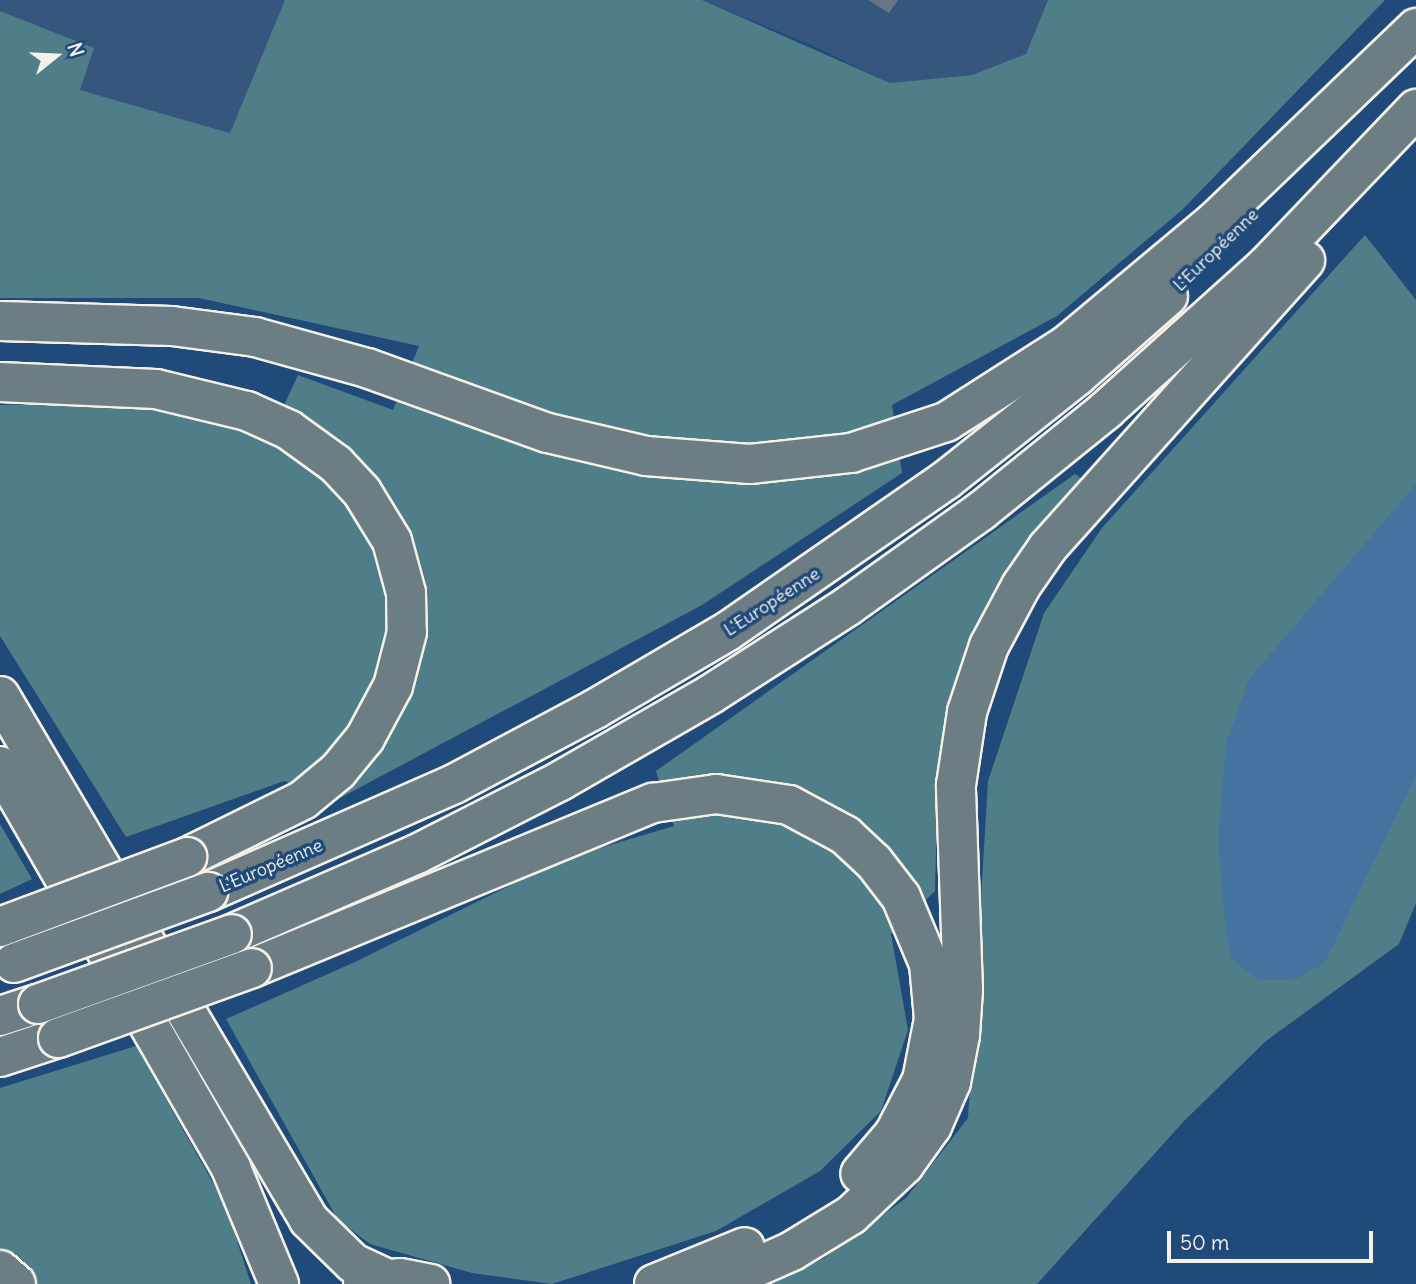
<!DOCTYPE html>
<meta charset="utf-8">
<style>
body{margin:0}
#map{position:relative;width:1416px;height:1284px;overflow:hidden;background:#1f4a7a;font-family:Delius,sans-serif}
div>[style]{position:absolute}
.built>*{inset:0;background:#35577e}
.green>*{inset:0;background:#507e88}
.water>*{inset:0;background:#4473a0}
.building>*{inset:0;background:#687587}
.roads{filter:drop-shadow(2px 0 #f4f1e8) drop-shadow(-2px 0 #f4f1e8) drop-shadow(0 2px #f4f1e8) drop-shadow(0 -2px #f4f1e8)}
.primary>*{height:38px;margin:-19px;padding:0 19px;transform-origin:19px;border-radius:19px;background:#6d7d84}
.highway>*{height:38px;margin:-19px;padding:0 19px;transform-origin:19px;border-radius:19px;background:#6d7d84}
.bridges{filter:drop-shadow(2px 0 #f4f1e8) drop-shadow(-2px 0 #f4f1e8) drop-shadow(0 2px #f4f1e8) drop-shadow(0 -2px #f4f1e8)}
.highway-bridge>*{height:38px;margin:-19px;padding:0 19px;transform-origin:19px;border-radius:19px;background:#6d7d84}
span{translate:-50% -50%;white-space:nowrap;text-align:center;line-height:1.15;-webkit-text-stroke:7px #1f4a7a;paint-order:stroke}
.street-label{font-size:18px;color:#f4f1e8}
.north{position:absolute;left:21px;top:21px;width:70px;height:70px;-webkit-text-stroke:5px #1f4a7a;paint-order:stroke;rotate:72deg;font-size:19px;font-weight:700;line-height:28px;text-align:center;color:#f4f1e8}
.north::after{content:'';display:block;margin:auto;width:24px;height:32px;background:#f4f1e8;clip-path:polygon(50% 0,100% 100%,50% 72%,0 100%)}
.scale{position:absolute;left:1167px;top:1231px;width:206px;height:32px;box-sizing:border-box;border:4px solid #f4f1e8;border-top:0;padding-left:9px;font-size:21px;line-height:24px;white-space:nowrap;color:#f4f1e8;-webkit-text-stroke:5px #1f4a7a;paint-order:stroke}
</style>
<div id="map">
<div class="built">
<i style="clip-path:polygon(0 0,285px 0,231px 133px,80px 90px,94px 48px,0 11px)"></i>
<i style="clip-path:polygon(702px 0,1048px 0,1026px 54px,972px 75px,890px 83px,811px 45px)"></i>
</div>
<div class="green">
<i style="clip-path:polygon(285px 0,702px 0,890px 83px,972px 75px,1026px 54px,1048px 0,1385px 0,1183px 209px,1057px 316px,892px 405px,902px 473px,702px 605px,340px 798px,284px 781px,126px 837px,0 636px,0 405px,147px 401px,236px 423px,269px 438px,298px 375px,393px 410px,419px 346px,199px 298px,0 298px,0 11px,94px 48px,80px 90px,230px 133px)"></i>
<i style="clip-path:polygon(1365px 235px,1416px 300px,1416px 903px,1399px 944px,1266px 1041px,1184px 1121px,1037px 1284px,772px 1284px,824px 1258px,906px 1198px,968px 1118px,988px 781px,1044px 613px,1102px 528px)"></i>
<i style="clip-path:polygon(1075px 474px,1084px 480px,955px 702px,937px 808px,935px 891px,891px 934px,908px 1030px,881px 1111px,820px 1171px,716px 1231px,552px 1284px,472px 1273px,370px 1244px,338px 1220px,226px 1019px,355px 962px,566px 858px,674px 826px,656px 771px)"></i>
<i style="clip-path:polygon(0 824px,32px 879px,0 894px)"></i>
<i style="clip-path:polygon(136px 1046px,225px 1204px,251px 1284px,0 1284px,0 1088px)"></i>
</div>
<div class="water">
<i style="clip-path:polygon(1416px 484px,1416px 775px,1324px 964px,1293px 980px,1259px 980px,1232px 959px,1226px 933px,1218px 840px,1226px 743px,1249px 679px)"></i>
</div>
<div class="building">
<i style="clip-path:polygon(868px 0,898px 0,889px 13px)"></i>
</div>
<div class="roads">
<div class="primary">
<i style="left:0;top:696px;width:608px;rotate:59.47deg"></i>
<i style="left:309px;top:1220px;width:62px;rotate:44.3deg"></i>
<i style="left:353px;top:1263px;width:38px;rotate:25deg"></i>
<i style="left:0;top:766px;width:464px;rotate:60.1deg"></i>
<i style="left:231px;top:1168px;width:126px;rotate:67.5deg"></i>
<i style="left:363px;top:1282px;width:37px;rotate:-6deg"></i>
<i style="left:400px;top:1278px;width:31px;rotate:11deg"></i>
</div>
<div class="highway">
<i style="left:0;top:321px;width:172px;rotate:1.7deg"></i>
<i style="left:172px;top:326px;width:84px;rotate:7.5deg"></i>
<i style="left:255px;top:337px;width:116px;rotate:15.5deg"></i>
<i style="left:367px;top:368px;width:192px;rotate:19.8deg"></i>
<i style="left:548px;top:433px;width:101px;rotate:13.2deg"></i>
<i style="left:646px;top:456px;width:104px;rotate:4.4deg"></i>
<i style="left:750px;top:464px;width:102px;rotate:-6.2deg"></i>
<i style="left:851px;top:453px;width:100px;rotate:-18.1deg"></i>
<i style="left:946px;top:422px;width:145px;rotate:-32.6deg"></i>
<i style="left:1068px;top:344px;width:192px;rotate:-39.9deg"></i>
<i style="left:1215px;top:221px;width:279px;rotate:-43.8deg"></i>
<i style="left:0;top:382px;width:156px;rotate:2.6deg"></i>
<i style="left:156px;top:389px;width:94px;rotate:13.6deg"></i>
<i style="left:247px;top:411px;width:46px;rotate:24.3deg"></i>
<i style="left:289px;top:430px;width:58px;rotate:35.9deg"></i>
<i style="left:336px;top:464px;width:38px;rotate:47deg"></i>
<i style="left:362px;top:492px;width:57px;rotate:58.5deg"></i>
<i style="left:392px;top:541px;width:54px;rotate:74.9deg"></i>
<i style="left:406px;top:593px;width:39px;rotate:89deg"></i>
<i style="left:407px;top:632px;width:56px;rotate:104.5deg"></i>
<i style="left:393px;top:686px;width:59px;rotate:118.3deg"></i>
<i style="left:365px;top:738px;width:43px;rotate:129.3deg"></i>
<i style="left:338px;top:771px;width:45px;rotate:140.4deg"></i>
<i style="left:303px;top:800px;width:129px;rotate:153.8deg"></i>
<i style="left:208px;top:892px;width:269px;rotate:-23.7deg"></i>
<i style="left:454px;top:784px;width:160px;rotate:-28deg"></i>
<i style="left:595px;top:709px;width:154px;rotate:-30.4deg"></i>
<i style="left:728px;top:631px;width:265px;rotate:-34.7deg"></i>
<i style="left:946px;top:480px;width:167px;rotate:-38.4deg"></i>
<i style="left:1077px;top:376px;width:121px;rotate:-41.3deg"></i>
<i style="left:232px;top:934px;width:202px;rotate:-23.4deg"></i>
<i style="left:417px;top:854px;width:161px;rotate:-27deg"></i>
<i style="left:560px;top:781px;width:174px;rotate:-29.9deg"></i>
<i style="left:711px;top:694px;width:163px;rotate:-32.7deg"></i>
<i style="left:848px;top:606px;width:163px;rotate:-35.5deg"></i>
<i style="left:981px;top:511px;width:161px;rotate:-38.9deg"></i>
<i style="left:1106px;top:410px;width:217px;rotate:-42deg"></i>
<i style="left:1267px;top:265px;width:216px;rotate:-46.3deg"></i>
<i style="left:252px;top:968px;width:434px;rotate:-22.4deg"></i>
<i style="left:653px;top:803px;width:64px;rotate:-8.1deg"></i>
<i style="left:716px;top:794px;width:74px;rotate:8.6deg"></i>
<i style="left:789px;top:805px;width:64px;rotate:28.2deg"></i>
<i style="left:845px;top:835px;width:40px;rotate:43deg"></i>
<i style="left:874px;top:862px;width:44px;rotate:52.4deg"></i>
<i style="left:901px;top:897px;width:73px;rotate:67.3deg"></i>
<i style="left:929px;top:964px;width:55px;rotate:84.8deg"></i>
<i style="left:934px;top:1019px;width:62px;rotate:101.1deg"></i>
<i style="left:922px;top:1080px;width:61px;rotate:117.4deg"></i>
<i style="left:894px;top:1134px;width:52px;rotate:130.4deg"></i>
<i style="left:0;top:1016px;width:40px;rotate:-18deg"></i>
<i style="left:0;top:1057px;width:61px;rotate:-18.1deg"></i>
<i style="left:0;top:1270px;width:21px;rotate:41deg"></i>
<i style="left:654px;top:1284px;width:98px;rotate:-22.1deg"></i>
<i style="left:718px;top:1284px;width:81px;rotate:-24deg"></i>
<i style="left:792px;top:1251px;width:69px;rotate:-31.4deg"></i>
<i style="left:851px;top:1215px;width:73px;rotate:-43.3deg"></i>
<i style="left:904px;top:1165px;width:48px;rotate:-54.3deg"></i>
<i style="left:932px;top:1126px;width:48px;rotate:-66.6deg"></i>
<i style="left:951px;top:1082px;width:48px;rotate:-79.2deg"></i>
<i style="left:960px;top:1035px;width:45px;rotate:-86.2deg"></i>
<i style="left:963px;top:990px;width:205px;rotate:-92deg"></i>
<i style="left:956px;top:785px;width:74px;rotate:-81.4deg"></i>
<i style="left:967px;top:712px;width:70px;rotate:-71.6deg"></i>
<i style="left:989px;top:646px;width:68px;rotate:-61.9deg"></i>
<i style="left:1021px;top:586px;width:47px;rotate:-55.3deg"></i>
<i style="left:1048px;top:547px;width:385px;rotate:-48.1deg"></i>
</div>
</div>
<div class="bridges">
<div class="highway-bridge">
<i style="left:0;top:927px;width:200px;rotate:-20.5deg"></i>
<i style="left:14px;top:963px;width:207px;rotate:-20.1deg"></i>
<i style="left:38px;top:1004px;width:206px;rotate:-19.8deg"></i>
<i style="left:58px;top:1038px;width:206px;rotate:-19.8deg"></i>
</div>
</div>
<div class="street-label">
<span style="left:1216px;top:250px;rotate:-44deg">L'Européenne</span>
<span style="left:772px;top:602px;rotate:-33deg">L'Européenne</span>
<span style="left:271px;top:866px;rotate:-23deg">L'Européenne</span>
</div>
<div class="north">N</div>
<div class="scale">50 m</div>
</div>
